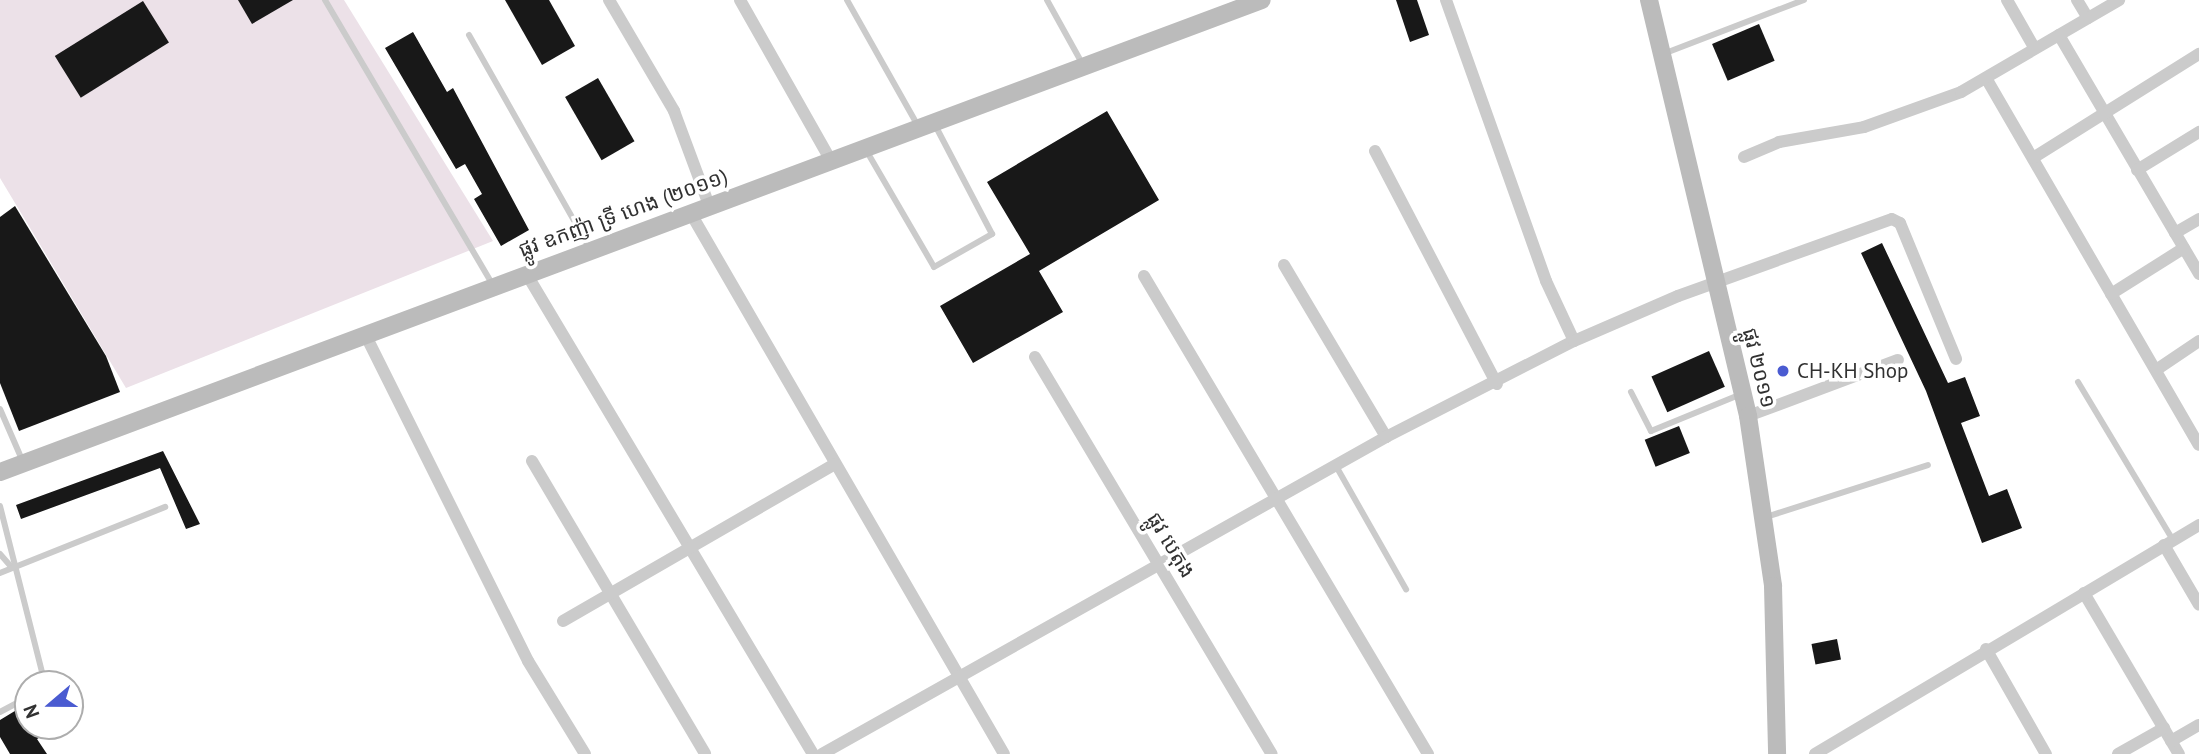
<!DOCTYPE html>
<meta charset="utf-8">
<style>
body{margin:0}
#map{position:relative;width:2199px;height:754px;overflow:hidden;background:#fff;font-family:"PT Sans","Noto Sans Khmer",sans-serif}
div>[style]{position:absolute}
.green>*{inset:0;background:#ece1e8}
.building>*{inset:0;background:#181818;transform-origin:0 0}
.service>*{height:6px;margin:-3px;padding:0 3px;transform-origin:3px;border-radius:3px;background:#cbcbcb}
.minor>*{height:12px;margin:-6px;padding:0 6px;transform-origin:6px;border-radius:6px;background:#cbcbcb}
.secondary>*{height:18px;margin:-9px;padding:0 9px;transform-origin:9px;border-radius:9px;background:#bbb}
.dots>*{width:19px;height:19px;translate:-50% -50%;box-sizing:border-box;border:4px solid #fff;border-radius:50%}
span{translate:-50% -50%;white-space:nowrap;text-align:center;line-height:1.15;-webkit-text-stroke:7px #fff;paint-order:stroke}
.street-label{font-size:21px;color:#313131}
.poi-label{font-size:21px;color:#313131}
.left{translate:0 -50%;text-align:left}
.north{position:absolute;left:14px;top:670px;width:70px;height:70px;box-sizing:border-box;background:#fff;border:2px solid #adadad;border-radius:50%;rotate:250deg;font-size:19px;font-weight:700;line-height:28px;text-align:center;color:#313131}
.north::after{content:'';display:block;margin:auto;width:24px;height:32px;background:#4a5bd1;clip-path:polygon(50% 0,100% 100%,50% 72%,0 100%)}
</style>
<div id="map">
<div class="green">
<i style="clip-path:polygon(0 0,344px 0,493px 241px,126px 388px,0 178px)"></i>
</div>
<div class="building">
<i style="clip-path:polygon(238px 0,293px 0,252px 24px)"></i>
<i style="clip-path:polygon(505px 0,549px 0,575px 46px,542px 65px)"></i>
<i style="clip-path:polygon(1396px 0,1417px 0,1429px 35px,1410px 42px)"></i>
<i style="left:143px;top:1px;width:49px;height:104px;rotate:58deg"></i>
<i style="left:1759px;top:24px;width:40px;height:51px;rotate:67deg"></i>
<i style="clip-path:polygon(413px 32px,447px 92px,453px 88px,529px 230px,501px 246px,474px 199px,482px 194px,465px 164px,456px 169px,385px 48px)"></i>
<i style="left:598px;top:78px;width:73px;height:38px;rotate:60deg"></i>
<i style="clip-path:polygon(1107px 111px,1159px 200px,1039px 271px,1063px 312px,973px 363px,940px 306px,1030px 254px,987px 182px)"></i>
<i style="clip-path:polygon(15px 206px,106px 356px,120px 392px,19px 431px,0 383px,0 217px)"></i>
<i style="clip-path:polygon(1882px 243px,1948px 383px,1965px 377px,1980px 416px,1961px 423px,1989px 496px,2007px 489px,2022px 528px,1982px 543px,1926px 391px,1861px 253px)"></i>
<i style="left:1709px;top:351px;width:39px;height:63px;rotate:66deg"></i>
<i style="left:1679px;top:426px;width:29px;height:37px;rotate:68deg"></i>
<i style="clip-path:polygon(163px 451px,200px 524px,186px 529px,160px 468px,21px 519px,16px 505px)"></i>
<i style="left:1837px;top:639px;width:21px;height:26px;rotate:79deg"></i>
<i style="clip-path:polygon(28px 703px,28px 726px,59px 726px,37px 739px,47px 754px,10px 754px,0 737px,0 720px)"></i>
</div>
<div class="service">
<i style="left:325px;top:0;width:331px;rotate:59.5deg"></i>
<i style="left:847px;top:0;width:145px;rotate:60.6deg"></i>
<i style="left:1047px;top:0;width:74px;rotate:61deg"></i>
<i style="left:469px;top:35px;width:246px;rotate:60.5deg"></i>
<i style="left:1663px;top:54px;width:151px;rotate:-21deg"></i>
<i style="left:866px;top:150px;width:135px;rotate:59.8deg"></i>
<i style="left:934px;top:267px;width:67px;rotate:-29.6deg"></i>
<i style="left:992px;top:234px;width:123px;rotate:-117.6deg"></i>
<i style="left:2078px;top:382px;width:184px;rotate:59deg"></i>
<i style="left:1631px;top:392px;width:44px;rotate:62.9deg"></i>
<i style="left:1651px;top:431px;width:97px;rotate:-22.3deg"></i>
<i style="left:0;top:409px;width:58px;rotate:66.5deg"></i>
<i style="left:1336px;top:466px;width:142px;rotate:60.4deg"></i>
<i style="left:0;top:506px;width:184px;rotate:75.8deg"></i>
<i style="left:1766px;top:517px;width:170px;rotate:-17.8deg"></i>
<i style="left:0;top:554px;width:18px;rotate:49deg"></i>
<i style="left:0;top:573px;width:178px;rotate:-21.8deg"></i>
<i style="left:0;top:712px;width:32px;rotate:-28deg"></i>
</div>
<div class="minor">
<i style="left:609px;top:0;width:129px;rotate:59.6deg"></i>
<i style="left:674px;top:111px;width:100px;rotate:69.6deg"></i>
<i style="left:740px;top:0;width:185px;rotate:60.5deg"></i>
<i style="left:1446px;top:0;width:298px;rotate:70.4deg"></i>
<i style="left:1546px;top:281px;width:66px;rotate:65deg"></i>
<i style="left:2007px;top:0;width:56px;rotate:60.3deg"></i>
<i style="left:2077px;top:0;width:21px;rotate:59deg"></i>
<i style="left:2059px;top:35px;width:277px;rotate:59.6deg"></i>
<i style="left:1986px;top:78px;width:424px;rotate:59.9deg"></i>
<i style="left:1375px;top:151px;width:263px;rotate:62.4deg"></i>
<i style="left:1744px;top:157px;width:38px;rotate:-23deg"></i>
<i style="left:1779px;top:142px;width:86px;rotate:-10deg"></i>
<i style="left:1864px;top:127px;width:103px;rotate:-19.8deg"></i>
<i style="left:1961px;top:92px;width:183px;rotate:-30.2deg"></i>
<i style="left:2033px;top:158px;width:196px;rotate:-32.1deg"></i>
<i style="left:2137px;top:170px;width:73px;rotate:-31.5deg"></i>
<i style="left:690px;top:212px;width:626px;rotate:59.91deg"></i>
<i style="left:2175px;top:233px;width:28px;rotate:-30deg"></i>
<i style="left:1284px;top:265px;width:200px;rotate:59.3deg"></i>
<i style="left:526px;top:273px;width:560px;rotate:59.18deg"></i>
<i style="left:1144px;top:276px;width:556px;rotate:59.28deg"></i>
<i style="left:2111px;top:294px;width:86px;rotate:-32.2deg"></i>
<i style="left:365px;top:334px;width:365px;rotate:63.5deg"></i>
<i style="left:528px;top:661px;width:109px;rotate:58.5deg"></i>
<i style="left:1035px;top:357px;width:462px;rotate:59.2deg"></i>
<i style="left:2156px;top:370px;width:52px;rotate:-34deg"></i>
<i style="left:1748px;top:416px;width:160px;rotate:-20.5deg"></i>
<i style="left:532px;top:461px;width:340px;rotate:59.4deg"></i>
<i style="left:2164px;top:545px;width:69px;rotate:59.7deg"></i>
<i style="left:2084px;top:593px;width:187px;rotate:59.5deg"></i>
<i style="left:563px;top:621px;width:314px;rotate:-30deg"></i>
<i style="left:1986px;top:649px;width:121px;rotate:60.3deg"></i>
<i style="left:2171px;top:741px;width:32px;rotate:-30deg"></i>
<i style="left:822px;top:754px;width:647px;rotate:-29.34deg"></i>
<i style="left:1386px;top:437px;width:211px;rotate:-27.1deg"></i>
<i style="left:1574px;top:341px;width:113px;rotate:-23.4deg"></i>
<i style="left:1678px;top:296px;width:227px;rotate:-19.8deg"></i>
<i style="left:1892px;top:219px;width:9px;rotate:27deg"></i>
<i style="left:1900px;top:223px;width:147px;rotate:67.6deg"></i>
<i style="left:1815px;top:754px;width:447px;rotate:-30.8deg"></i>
<i style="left:2118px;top:754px;width:53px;rotate:-29.5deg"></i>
</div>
<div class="secondary">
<i style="left:1649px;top:0;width:428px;rotate:76.6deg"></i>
<i style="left:1748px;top:416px;width:172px;rotate:81.6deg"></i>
<i style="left:1773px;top:586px;width:168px;rotate:88.6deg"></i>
<i style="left:0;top:472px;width:1347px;rotate:-20.51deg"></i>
</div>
<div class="dots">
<i style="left:1783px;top:371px;background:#4a5bd1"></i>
</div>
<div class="street-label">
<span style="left:623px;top:213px;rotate:-20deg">ផ្លូវ ឧកញ៉ា ទ្រី ហេង (២០១១)</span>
<span style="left:1759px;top:368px;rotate:76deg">ផ្លូវ ២០១១</span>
<span style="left:1171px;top:545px;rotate:59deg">ផ្លូវ បេតុង</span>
</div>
<div class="poi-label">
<span class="left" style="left:1797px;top:371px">CH-KH Shop</span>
</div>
<div class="north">N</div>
</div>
